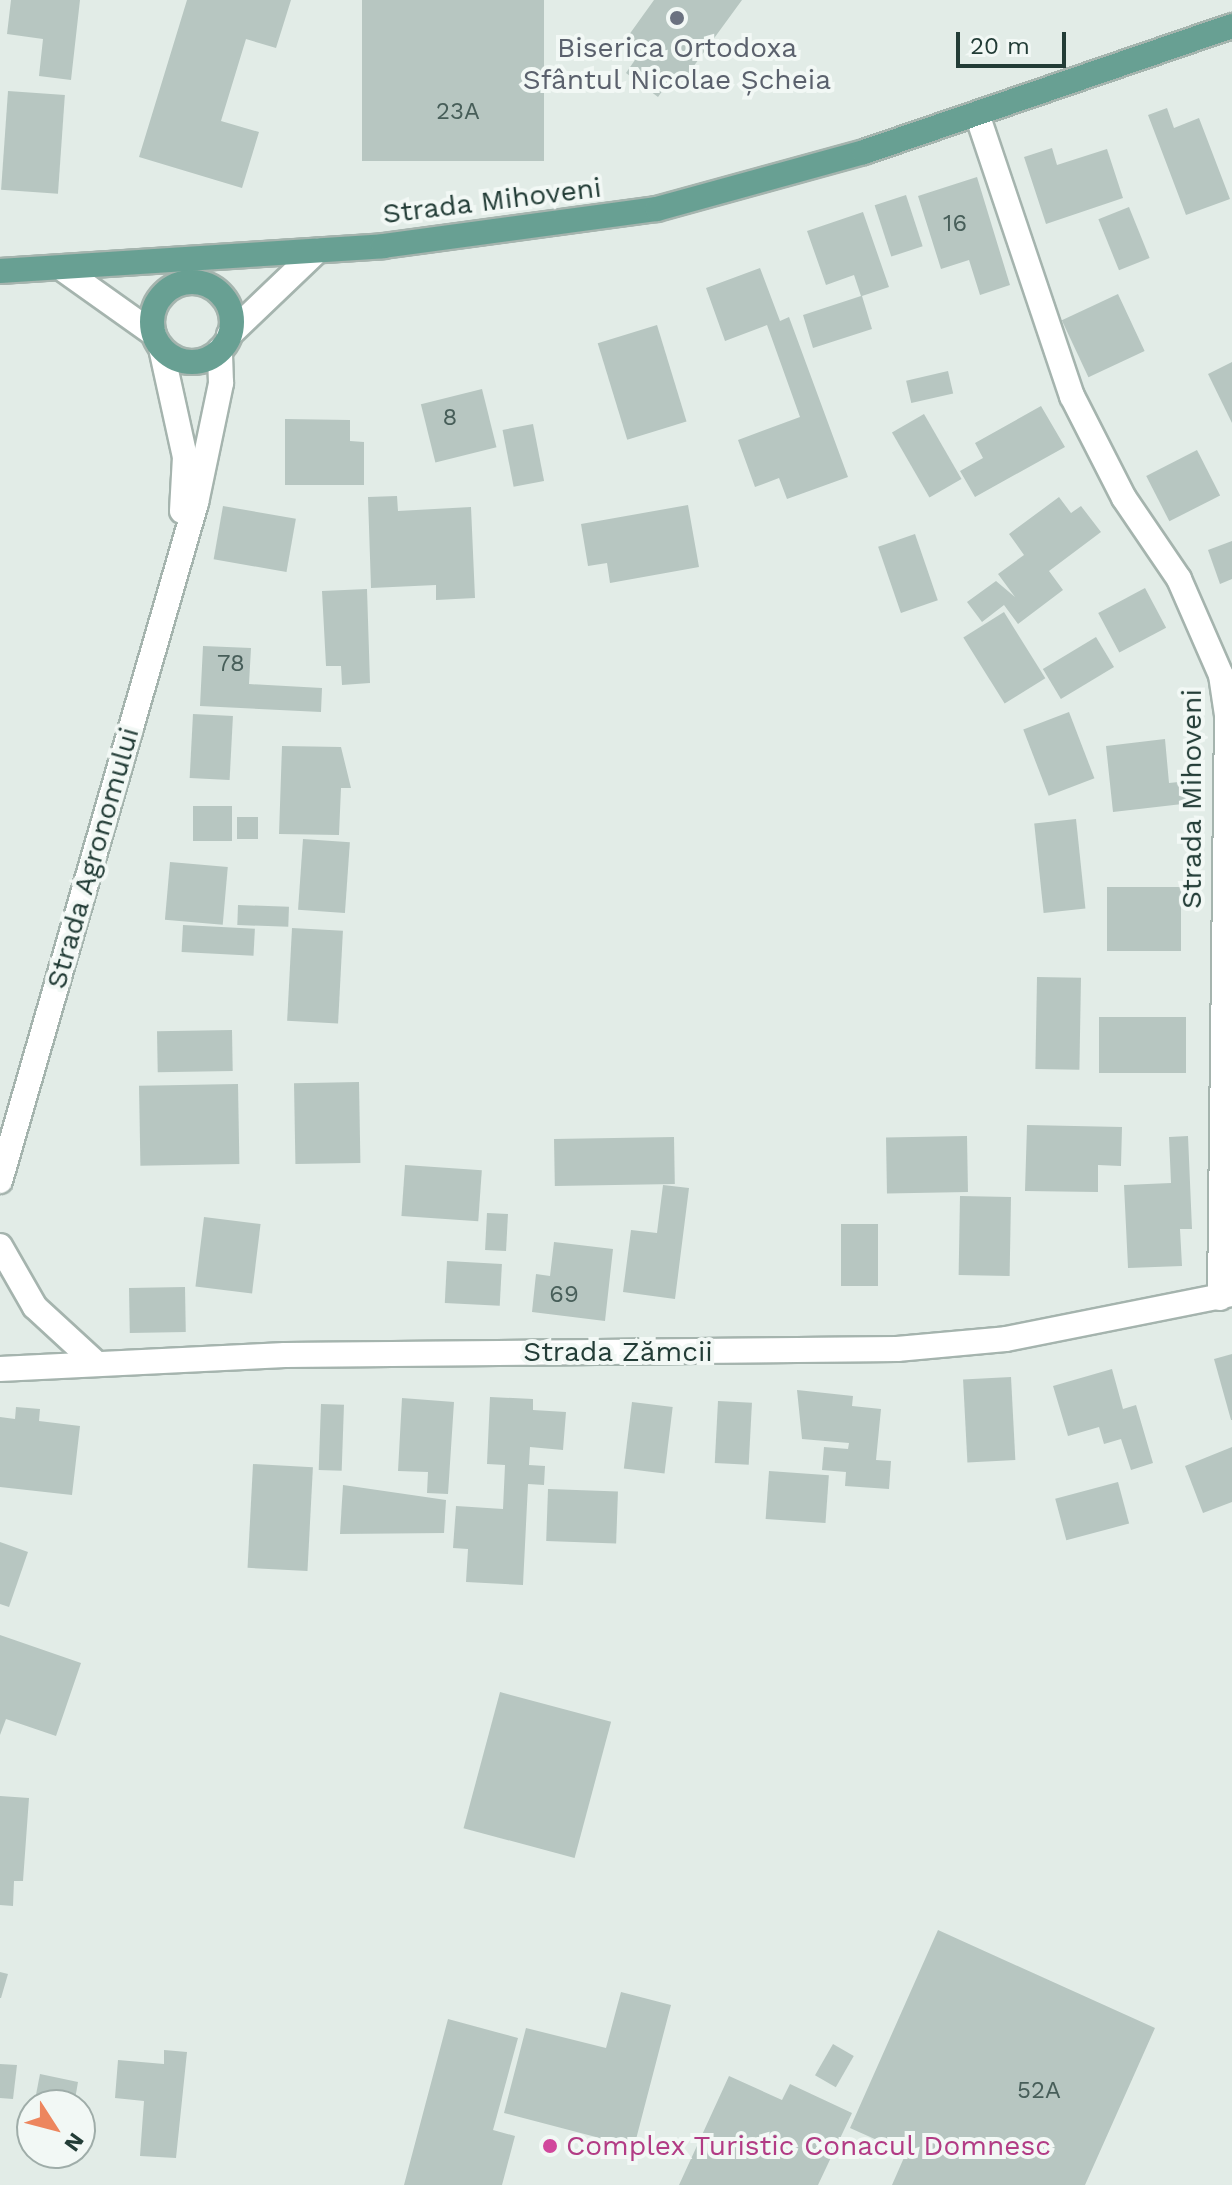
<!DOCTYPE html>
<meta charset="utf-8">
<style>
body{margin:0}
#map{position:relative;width:1232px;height:2185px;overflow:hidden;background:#e2ece7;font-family:"Work Sans",sans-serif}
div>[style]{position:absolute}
.building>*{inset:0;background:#b7c6c1;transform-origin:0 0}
.roads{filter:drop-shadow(2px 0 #a5b4ae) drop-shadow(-2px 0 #a5b4ae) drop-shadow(0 2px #a5b4ae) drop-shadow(0 -2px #a5b4ae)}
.minor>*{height:24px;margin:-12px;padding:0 12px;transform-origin:12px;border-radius:12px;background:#fff}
.major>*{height:24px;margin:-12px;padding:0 12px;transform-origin:12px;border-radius:12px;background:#68a093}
.major>.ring{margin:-12px;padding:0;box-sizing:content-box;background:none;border:24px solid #68a093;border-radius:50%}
.dots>*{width:22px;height:22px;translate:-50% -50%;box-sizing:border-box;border:4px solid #f2f8f5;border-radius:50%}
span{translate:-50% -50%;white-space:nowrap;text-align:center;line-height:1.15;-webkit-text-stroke:8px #f2f8f5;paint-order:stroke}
.number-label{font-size:24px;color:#475e59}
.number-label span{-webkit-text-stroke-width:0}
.worship-label{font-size:28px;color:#5b616d}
.street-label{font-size:28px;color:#223c36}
.hotel-label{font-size:28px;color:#b23c85}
.left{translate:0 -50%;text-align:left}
.north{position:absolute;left:16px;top:2089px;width:80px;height:80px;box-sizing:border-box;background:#f2f8f5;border:2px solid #9fada9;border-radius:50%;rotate:126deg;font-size:22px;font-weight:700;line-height:32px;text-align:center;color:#223c36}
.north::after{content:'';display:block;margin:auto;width:28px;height:36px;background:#ed865e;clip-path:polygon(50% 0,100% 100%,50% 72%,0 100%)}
.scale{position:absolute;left:956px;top:32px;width:110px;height:36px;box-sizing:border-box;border:4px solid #223c36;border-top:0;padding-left:10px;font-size:24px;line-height:28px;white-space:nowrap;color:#223c36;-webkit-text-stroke:6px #f2f8f5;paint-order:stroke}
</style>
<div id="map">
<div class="building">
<i style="clip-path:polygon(11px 0,80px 0,71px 80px,39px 76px,43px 39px,7px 34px)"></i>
<i style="clip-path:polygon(187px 0,291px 0,276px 48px,246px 39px,221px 121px,259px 132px,242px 188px,139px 157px)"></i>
<i style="left:362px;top:0;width:182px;height:161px"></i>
<i style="clip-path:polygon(654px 0,742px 0,677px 89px,668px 83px,658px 97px,626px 73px,637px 57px,621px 46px)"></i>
<i style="left:8px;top:91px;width:57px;height:99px;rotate:4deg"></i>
<i style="clip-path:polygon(1167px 108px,1174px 128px,1199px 118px,1230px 199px,1186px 215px,1148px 115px)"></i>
<i style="clip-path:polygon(1052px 148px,1057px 165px,1107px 149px,1123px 198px,1046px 224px,1024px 157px)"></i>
<i style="clip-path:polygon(977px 177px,1010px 285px,980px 295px,969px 260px,941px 269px,918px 196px)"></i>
<i style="left:906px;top:195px;width:54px;height:33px;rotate:72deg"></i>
<i style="left:1129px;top:207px;width:55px;height:33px;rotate:68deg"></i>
<i style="clip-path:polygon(863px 212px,889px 287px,862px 296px,872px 329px,813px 348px,803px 315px,861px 296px,854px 275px,826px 285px,807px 231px)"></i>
<i style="clip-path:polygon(760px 268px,780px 321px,789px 317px,848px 477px,787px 499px,779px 478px,755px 487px,738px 440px,800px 417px,767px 325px,725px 341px,706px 288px)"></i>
<i style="left:1118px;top:294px;width:63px;height:62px;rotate:65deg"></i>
<i style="left:657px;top:325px;width:101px;height:62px;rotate:73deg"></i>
<i style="clip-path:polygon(1232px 362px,1232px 423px,1208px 374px)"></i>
<i style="left:948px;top:371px;width:23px;height:43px;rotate:77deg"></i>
<i style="left:482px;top:389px;width:60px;height:63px;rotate:76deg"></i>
<i style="clip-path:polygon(1041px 406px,1065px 447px,975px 497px,960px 471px,983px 458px,975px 443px)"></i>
<i style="left:924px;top:414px;width:75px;height:37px;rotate:60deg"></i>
<i style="clip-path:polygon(285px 419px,350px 420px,350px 441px,364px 442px,364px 485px,285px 485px)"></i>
<i style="left:533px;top:424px;width:58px;height:31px;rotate:79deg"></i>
<i style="left:1197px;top:450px;width:51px;height:57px;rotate:63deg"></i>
<i style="clip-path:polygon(397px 496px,398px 511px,471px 507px,475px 598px,436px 600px,436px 585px,371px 588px,368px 497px)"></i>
<i style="clip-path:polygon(1059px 497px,1071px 513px,1081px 506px,1101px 532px,1049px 571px,1063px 590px,1018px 624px,1004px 605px,982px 622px,967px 602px,996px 581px,1015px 597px,998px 574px,1024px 555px,1009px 534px)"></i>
<i style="clip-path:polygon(688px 505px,699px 567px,610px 583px,607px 563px,588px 566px,581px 524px)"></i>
<i style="left:223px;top:506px;width:74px;height:54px;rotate:10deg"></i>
<i style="left:915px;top:534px;width:70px;height:39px;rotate:71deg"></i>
<i style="clip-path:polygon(1232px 541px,1232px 579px,1220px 584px,1208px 550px)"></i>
<i style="left:1145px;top:588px;width:45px;height:53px;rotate:62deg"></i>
<i style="clip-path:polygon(367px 589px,370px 683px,342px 685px,341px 666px,326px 666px,322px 591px)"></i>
<i style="left:1004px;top:612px;width:78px;height:48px;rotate:58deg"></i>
<i style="left:1096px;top:637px;width:35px;height:62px;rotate:59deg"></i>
<i style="clip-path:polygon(203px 646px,251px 648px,249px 684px,322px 688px,321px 712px,200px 706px)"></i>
<i style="left:1069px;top:712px;width:71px;height:49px;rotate:69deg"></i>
<i style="left:193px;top:714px;width:40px;height:64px;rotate:3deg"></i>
<i style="clip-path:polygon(1165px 739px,1169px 783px,1188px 781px,1191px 803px,1113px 812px,1106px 746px)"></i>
<i style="clip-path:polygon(282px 746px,341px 747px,351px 788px,341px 788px,339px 835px,279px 834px)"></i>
<i style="left:193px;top:806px;width:39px;height:35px"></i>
<i style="left:237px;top:817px;width:21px;height:22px"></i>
<i style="left:1076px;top:819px;width:90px;height:42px;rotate:84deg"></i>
<i style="left:303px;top:839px;width:47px;height:71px;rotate:4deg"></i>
<i style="left:170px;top:862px;width:58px;height:58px;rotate:5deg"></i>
<i style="left:1107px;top:887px;width:74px;height:64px"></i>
<i style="left:238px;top:905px;width:51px;height:20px;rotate:2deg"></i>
<i style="left:183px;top:925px;width:72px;height:27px;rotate:3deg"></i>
<i style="left:292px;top:928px;width:51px;height:93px;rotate:3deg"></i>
<i style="left:1037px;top:977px;width:44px;height:92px;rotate:1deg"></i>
<i style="left:1186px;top:1017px;width:56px;height:87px;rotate:90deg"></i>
<i style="left:232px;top:1030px;width:41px;height:75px;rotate:89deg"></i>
<i style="left:359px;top:1082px;width:81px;height:65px;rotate:89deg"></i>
<i style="left:238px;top:1084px;width:80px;height:99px;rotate:89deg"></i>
<i style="clip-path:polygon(1027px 1125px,1122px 1127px,1121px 1166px,1098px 1165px,1098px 1192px,1025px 1191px)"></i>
<i style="left:967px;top:1136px;width:56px;height:81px;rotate:89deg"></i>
<i style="clip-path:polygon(1188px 1136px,1192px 1229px,1180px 1229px,1182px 1266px,1128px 1268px,1124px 1185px,1171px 1183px,1169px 1137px)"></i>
<i style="left:674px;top:1137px;width:47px;height:120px;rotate:89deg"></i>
<i style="left:405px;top:1165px;width:77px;height:51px;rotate:4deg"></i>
<i style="clip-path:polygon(663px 1185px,689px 1188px,675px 1299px,623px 1292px,631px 1230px,657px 1233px)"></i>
<i style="left:960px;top:1196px;width:51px;height:79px;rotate:1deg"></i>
<i style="left:487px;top:1213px;width:21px;height:37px;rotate:3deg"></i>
<i style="left:204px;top:1217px;width:57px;height:70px;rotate:7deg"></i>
<i style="left:841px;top:1224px;width:37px;height:62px"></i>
<i style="clip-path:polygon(554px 1242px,613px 1249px,605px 1321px,532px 1312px,536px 1274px,550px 1276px)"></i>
<i style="left:447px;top:1261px;width:55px;height:42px;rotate:3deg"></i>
<i style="left:185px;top:1287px;width:45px;height:56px;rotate:89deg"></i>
<i style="clip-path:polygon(1232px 1354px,1232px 1420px,1231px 1420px,1214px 1359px)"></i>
<i style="clip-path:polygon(1112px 1369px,1123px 1409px,1136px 1405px,1153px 1463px,1131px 1470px,1121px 1439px,1104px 1444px,1099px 1427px,1068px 1436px,1053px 1386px)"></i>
<i style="left:1011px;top:1377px;width:83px;height:48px;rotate:87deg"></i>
<i style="clip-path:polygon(797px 1390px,853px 1396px,852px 1406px,881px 1409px,876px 1460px,891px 1461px,889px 1489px,845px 1486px,846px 1472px,822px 1470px,824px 1447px,848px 1449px,849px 1443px,802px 1439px)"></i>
<i style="clip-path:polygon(490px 1397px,533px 1399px,533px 1410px,566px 1412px,563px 1450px,530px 1447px,529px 1465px,545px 1466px,544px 1485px,528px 1484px,523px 1585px,466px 1582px,468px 1549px,453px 1548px,456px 1506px,503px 1509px,505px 1465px,487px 1464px)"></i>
<i style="clip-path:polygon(402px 1398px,454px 1402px,448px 1494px,427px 1493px,428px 1472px,398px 1471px)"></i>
<i style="left:718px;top:1401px;width:34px;height:62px;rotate:3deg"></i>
<i style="left:632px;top:1402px;width:41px;height:67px;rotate:7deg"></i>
<i style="left:321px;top:1404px;width:23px;height:66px;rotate:2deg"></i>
<i style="clip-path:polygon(16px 1407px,40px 1409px,39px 1421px,80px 1426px,72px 1495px,0 1487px,0 1417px,15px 1419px)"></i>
<i style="clip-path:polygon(1232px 1447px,1232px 1502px,1203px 1513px,1185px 1466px)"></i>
<i style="left:253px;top:1464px;width:60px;height:104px;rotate:3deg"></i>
<i style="left:769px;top:1471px;width:60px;height:48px;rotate:4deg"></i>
<i style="left:1118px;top:1482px;width:43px;height:65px;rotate:75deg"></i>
<i style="clip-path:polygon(343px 1485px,446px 1500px,444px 1533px,340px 1534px)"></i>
<i style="left:548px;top:1489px;width:70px;height:52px;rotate:2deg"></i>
<i style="clip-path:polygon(0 1542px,28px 1552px,9px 1607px,0 1604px)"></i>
<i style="clip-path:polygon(0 1635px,81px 1663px,56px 1736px,6px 1719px,0 1735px)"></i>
<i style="left:500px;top:1692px;width:115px;height:141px;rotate:15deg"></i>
<i style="clip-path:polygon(0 1796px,29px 1798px,23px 1881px,14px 1881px,13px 1906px,0 1905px)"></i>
<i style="clip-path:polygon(938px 1930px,1155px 2028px,1085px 2185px,892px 2185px,906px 2153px,850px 2128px)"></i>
<i style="clip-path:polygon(0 1972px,8px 1974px,1px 1998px,0 1998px)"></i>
<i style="clip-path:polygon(621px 1992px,671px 2005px,634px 2147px,504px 2113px,526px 2028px,606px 2048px)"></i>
<i style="clip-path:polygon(448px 2019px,518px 2038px,493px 2130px,515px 2136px,502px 2185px,404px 2185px)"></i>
<i style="left:833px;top:2044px;width:24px;height:36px;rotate:30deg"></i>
<i style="clip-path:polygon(164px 2050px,187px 2052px,176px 2158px,140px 2156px,144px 2101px,115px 2098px,118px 2060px,164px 2064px)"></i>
<i style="clip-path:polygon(0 2064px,17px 2065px,13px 2099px,0 2098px)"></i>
<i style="clip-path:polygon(40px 2074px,78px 2082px,74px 2105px,34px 2105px)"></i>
<i style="clip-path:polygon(729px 2076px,782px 2100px,790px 2084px,852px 2113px,818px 2185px,679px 2185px)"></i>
</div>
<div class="roads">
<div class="minor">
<i style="left:977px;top:114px;width:298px;rotate:71.4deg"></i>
<i style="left:1072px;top:396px;width:114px;rotate:63deg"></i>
<i style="left:1124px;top:498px;width:98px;rotate:55.8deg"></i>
<i style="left:1179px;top:579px;width:105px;rotate:66.4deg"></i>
<i style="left:1221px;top:675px;width:40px;rotate:81.5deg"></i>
<i style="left:1227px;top:715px;width:583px;rotate:90.69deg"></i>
<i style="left:64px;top:270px;width:110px;rotate:35.4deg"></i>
<i style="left:229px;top:335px;width:122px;rotate:-43.7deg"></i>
<i style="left:161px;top:348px;width:112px;rotate:77.6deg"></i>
<i style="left:185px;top:457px;width:54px;rotate:93.2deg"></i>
<i style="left:0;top:1181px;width:706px;rotate:-73.88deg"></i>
<i style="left:196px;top:503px;width:123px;rotate:-78.2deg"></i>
<i style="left:221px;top:383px;width:33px;rotate:-92deg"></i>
<i style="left:0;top:1246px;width:70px;rotate:60.2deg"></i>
<i style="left:35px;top:1307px;width:84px;rotate:42.6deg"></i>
<i style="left:0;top:1369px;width:285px;rotate:-2.8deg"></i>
<i style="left:285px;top:1355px;width:612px;rotate:-0.56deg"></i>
<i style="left:897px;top:1349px;width:109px;rotate:-5.2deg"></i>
<i style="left:1006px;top:1339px;width:230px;rotate:-11.3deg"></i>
</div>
<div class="major">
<i style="left:0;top:271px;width:384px;rotate:-3.7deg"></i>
<i style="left:383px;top:246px;width:276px;rotate:-7.7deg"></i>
<i style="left:657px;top:209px;width:215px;rotate:-15.4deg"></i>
<i style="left:864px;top:152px;width:389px;rotate:-18.9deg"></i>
<i class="ring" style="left:152px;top:282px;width:56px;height:56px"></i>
</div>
</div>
<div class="dots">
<i style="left:677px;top:18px;background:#6b7280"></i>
<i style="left:550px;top:2146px;background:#d1479c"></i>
</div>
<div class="number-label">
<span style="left:458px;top:112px">23A</span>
<span style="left:955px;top:224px">16</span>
<span style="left:450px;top:418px">8</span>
<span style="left:231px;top:664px">78</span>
<span style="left:564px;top:1295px">69</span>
<span style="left:1039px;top:2091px">52A</span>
</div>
<div class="worship-label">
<span style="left:677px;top:64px">Biserica Ortodoxa<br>Sfântul Nicolae Șcheia</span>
</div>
<div class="street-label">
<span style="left:492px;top:201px;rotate:-7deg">Strada Mihoveni</span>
<span style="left:1192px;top:799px;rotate:-90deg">Strada Mihoveni</span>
<span style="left:93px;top:858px;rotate:-74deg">Strada Agronomului</span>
<span style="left:618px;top:1352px">Strada Zămcii</span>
</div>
<div class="hotel-label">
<span class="left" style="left:566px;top:2146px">Complex Turistic Conacul Domnesc</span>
</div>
<div class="north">N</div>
<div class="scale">20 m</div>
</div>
